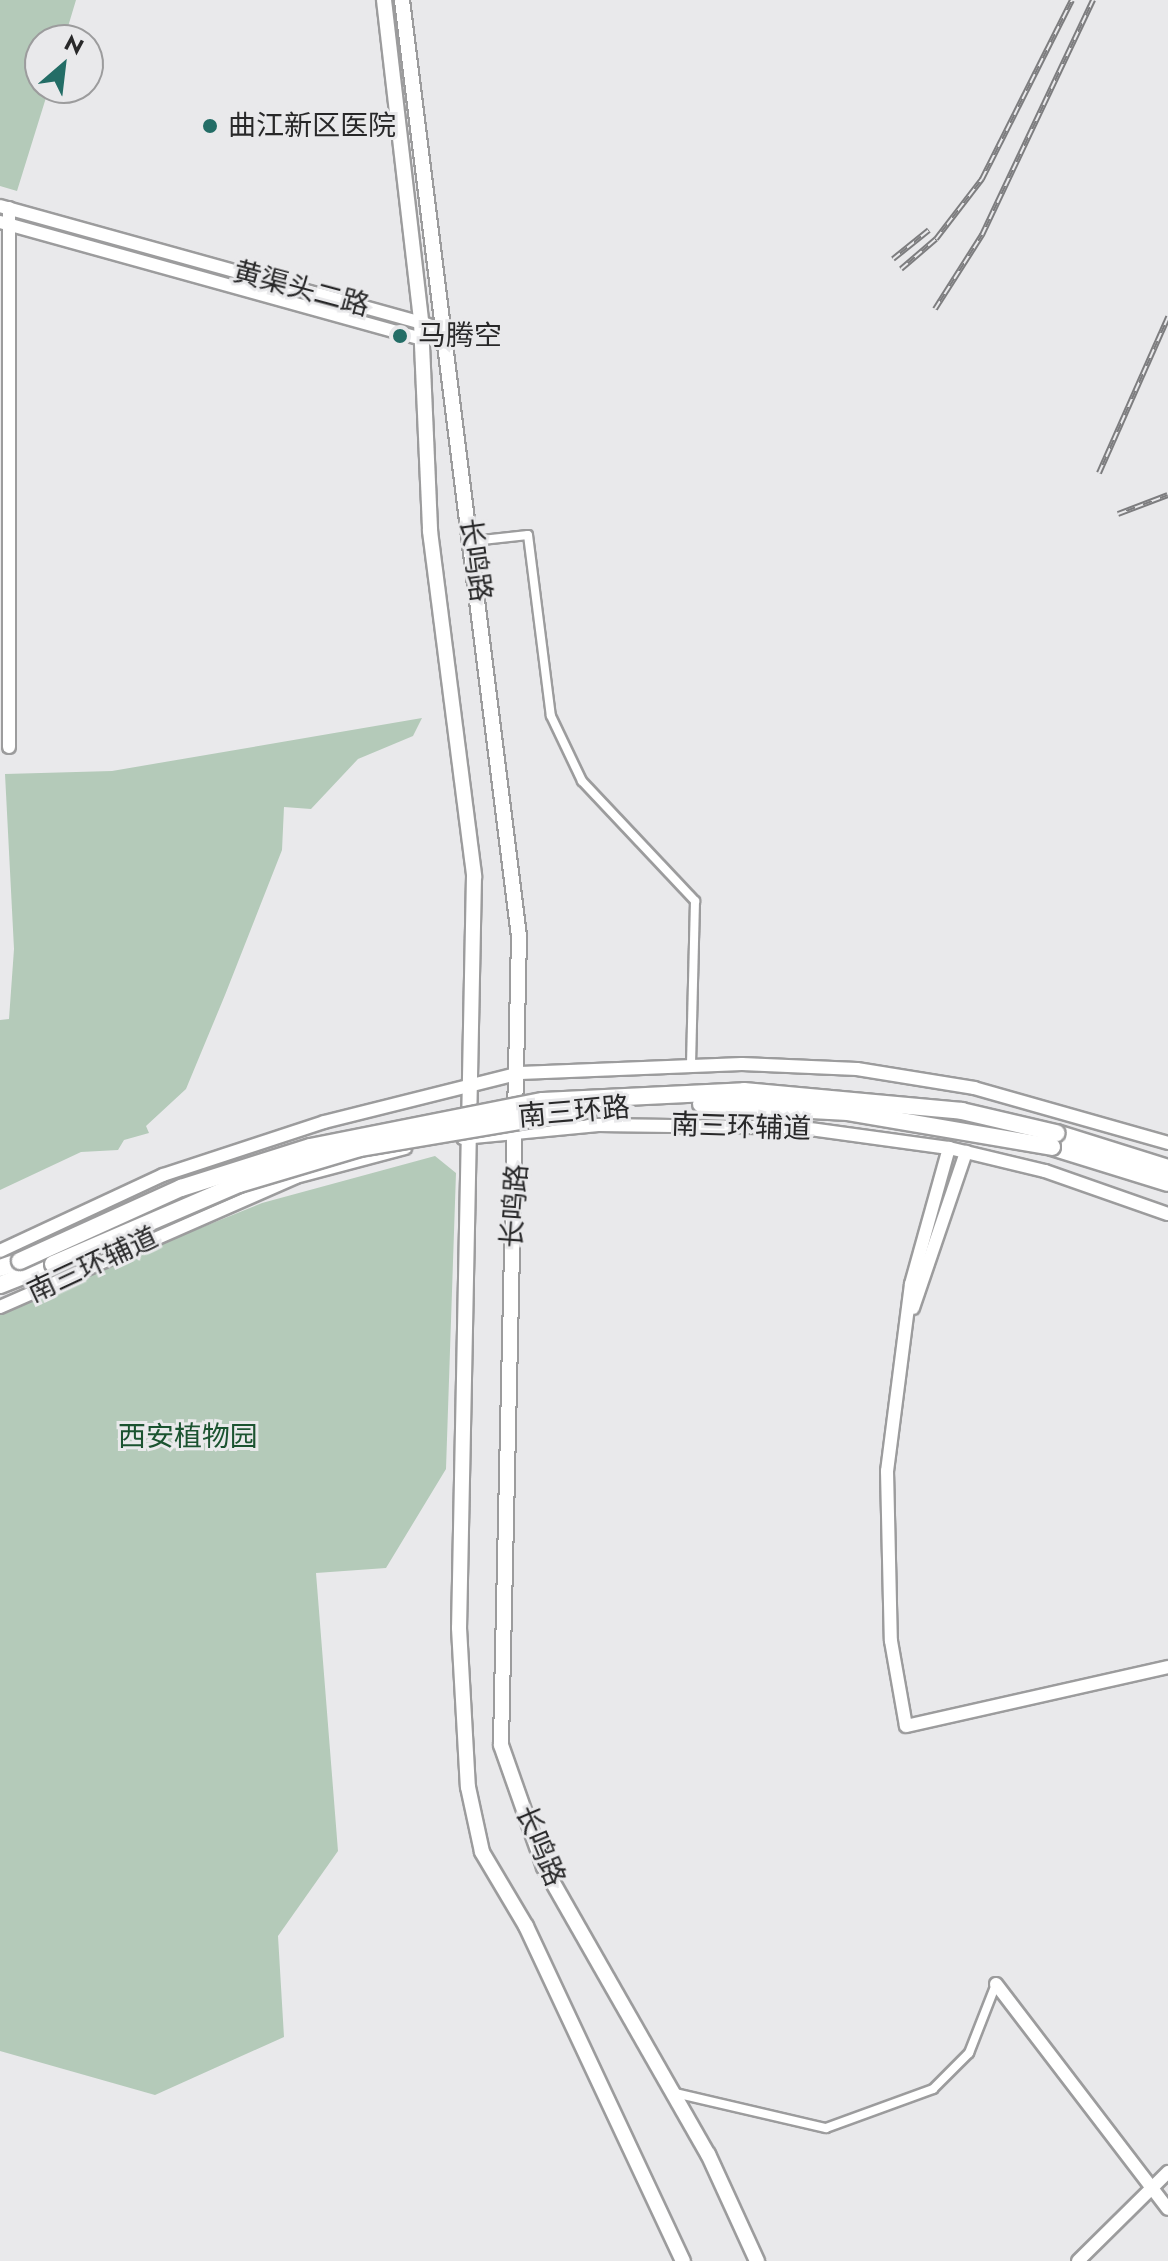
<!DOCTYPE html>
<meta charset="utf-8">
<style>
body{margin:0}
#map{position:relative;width:1168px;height:2261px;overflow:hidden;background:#e9e9eb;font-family:Jost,"Noto Sans SC",sans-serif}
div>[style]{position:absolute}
.green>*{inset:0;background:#b4cab9}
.roads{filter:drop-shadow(2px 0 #9c9c9d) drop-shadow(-2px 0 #9c9c9d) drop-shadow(0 2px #9c9c9d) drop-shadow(0 -2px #9c9c9d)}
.street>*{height:8px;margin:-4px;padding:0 4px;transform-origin:4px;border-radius:4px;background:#fff}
.secondary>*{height:12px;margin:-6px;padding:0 6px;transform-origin:6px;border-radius:6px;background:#fff}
.primary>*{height:14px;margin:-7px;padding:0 7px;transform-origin:7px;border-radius:7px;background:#fff}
.highway>*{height:16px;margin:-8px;padding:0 8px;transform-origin:8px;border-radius:8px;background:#fff}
.rail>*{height:6px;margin-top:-3px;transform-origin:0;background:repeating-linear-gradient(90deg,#e9e9eb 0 9px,#7d7d7f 0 18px);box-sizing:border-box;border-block:2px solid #7d7d7f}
.bridges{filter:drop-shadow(2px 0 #9c9c9d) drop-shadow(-2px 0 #9c9c9d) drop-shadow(0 2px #9c9c9d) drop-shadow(0 -2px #9c9c9d)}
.highway-bridge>*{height:16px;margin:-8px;padding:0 8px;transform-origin:8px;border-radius:8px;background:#fff}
.dots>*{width:22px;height:22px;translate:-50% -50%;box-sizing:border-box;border:4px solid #e9e9eb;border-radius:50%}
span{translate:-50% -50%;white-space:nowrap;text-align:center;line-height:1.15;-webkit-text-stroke:6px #e9e9eb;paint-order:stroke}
.poi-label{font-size:28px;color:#282829}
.left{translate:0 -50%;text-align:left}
.street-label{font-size:28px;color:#282829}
.park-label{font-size:28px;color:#1b5330}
.north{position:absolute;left:24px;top:24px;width:80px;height:80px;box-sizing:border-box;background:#e9e9eb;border:2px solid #9c9c9d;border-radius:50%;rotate:28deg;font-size:22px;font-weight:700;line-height:32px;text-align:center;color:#282829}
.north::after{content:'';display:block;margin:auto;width:28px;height:36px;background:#236d66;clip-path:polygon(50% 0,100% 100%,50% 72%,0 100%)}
</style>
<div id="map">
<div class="green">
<i style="clip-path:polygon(0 0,76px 0,64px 40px,40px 40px,40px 88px,49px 88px,17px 191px,0 186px)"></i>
<i style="clip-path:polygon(422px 718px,413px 736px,358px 759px,311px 809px,284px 807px,282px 850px,225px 995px,186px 1089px,146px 1126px,149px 1133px,124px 1140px,118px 1150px,81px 1152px,0 1190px,0 1020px,9px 1019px,14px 949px,5px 774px,112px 771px)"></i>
<i style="clip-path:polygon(435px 1156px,456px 1173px,446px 1469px,386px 1568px,316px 1573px,338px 1851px,278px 1936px,284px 2037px,155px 2095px,0 2051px,0 1309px,262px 1203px)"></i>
</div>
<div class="roads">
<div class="street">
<i style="left:473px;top:541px;width:55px;rotate:-6.2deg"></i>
<i style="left:528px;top:535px;width:182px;rotate:82.8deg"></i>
<i style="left:551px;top:716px;width:72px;rotate:64.5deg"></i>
<i style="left:582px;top:781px;width:165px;rotate:46.7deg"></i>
<i style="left:695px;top:901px;width:165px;rotate:91.4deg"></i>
<i style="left:675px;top:2093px;width:155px;rotate:13.1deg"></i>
<i style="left:826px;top:2128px;width:114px;rotate:-20deg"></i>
<i style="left:933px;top:2089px;width:51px;rotate:-45deg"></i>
<i style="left:969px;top:2053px;width:74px;rotate:-68.6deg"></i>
</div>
<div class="secondary">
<i style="left:0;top:206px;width:444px;rotate:15.5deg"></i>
<i style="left:9px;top:208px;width:539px;rotate:90deg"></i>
<i style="left:0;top:222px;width:438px;rotate:15.5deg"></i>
<i style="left:422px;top:339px;width:19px;rotate:-28deg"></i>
<i style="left:463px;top:1138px;width:136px;rotate:-5.5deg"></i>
<i style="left:598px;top:1125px;width:205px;rotate:0.8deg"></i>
<i style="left:803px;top:1128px;width:147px;rotate:7.8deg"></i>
<i style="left:949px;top:1148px;width:99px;rotate:13.5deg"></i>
<i style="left:1045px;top:1171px;width:130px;rotate:19.3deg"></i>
<i style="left:949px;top:1148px;width:141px;rotate:105.6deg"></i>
<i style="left:911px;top:1284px;width:189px;rotate:97.3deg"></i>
<i style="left:887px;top:1471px;width:170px;rotate:88.7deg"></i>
<i style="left:891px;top:1641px;width:86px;rotate:80deg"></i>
<i style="left:906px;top:1726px;width:269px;rotate:-12.7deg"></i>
<i style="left:0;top:1251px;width:180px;rotate:-25deg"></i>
<i style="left:163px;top:1175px;width:169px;rotate:-18.2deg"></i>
<i style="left:324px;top:1122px;width:202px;rotate:-14deg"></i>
<i style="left:520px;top:1073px;width:222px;rotate:-2.3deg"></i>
<i style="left:742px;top:1064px;width:115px;rotate:2.5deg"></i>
<i style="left:857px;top:1069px;width:119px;rotate:9.2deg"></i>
<i style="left:974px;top:1088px;width:202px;rotate:15.8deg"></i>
<i style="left:0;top:1307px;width:323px;rotate:-23.7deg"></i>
<i style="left:296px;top:1177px;width:113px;rotate:-14.9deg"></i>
<i style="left:913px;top:1308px;width:165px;rotate:-71.2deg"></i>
<i style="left:996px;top:1984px;width:283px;rotate:52.6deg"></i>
<i style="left:1078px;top:2261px;width:127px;rotate:-44.7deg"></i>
</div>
<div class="primary">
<i style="left:384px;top:0;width:324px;rotate:83.4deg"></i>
<i style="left:421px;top:322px;width:209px;rotate:87.5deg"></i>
<i style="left:430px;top:531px;width:348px;rotate:82.7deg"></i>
<i style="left:474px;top:876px;width:752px;rotate:91.14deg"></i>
<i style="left:459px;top:1628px;width:159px;rotate:86.8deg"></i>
<i style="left:468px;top:1787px;width:66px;rotate:77.8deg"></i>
<i style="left:482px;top:1852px;width:86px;rotate:59.3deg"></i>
<i style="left:526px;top:1926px;width:370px;rotate:64.9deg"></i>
<i style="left:402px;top:0;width:944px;rotate:82.88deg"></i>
<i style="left:519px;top:937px;width:808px;rotate:91.28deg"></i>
<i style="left:501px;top:1745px;width:129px;rotate:70.6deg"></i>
<i style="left:544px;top:1867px;width:331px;rotate:60.3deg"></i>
<i style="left:708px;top:2154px;width:118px;rotate:65.4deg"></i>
</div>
<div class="highway">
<i style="left:1056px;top:1133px;width:117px;rotate:17.4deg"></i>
<i style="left:1052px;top:1147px;width:121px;rotate:17.2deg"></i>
<i style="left:0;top:1268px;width:21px;rotate:-19deg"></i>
<i style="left:0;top:1285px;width:57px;rotate:-21.6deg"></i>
</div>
</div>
<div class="rail">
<i style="left:893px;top:259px;width:46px;rotate:-38.9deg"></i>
<i style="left:901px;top:269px;width:46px;rotate:-40.6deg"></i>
<i style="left:936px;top:239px;width:76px;rotate:-52.5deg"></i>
<i style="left:982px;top:179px;width:200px;rotate:-63.3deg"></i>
<i style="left:935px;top:309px;width:88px;rotate:-57.6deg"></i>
<i style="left:982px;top:235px;width:260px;rotate:-64.7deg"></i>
<i style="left:1099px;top:473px;width:171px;rotate:-66.1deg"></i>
<i style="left:1118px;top:514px;width:53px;rotate:-20.8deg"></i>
</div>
<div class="bridges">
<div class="highway-bridge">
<i style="left:701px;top:1104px;width:147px;rotate:3.1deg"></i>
<i style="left:848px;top:1112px;width:207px;rotate:9.7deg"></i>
<i style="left:20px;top:1261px;width:177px;rotate:-24.4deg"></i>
<i style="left:181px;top:1188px;width:135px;rotate:-17.6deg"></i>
<i style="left:310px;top:1147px;width:237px;rotate:-11.2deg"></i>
<i style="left:543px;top:1101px;width:201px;rotate:-2.8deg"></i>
<i style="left:744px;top:1091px;width:219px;rotate:5.2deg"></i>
<i style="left:962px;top:1111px;width:97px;rotate:13.2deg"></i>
<i style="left:53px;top:1264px;width:202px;rotate:-23.3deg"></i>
<i style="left:239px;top:1184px;width:126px;rotate:-16.6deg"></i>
<i style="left:360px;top:1148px;width:233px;rotate:-9.6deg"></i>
</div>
</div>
<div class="dots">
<i style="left:210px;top:126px;background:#236d66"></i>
<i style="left:400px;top:336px;background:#236d66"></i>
</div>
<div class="poi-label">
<span class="left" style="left:228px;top:126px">曲江新区医院</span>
<span class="left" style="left:418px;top:336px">马腾空</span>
</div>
<div class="street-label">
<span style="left:301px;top:289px;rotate:15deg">黄渠头二路</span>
<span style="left:475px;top:560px;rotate:82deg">长鸣路</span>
<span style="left:574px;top:1112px;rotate:-5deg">南三环路</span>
<span style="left:741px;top:1127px;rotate:2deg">南三环辅道</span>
<span style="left:515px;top:1206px;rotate:-86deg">长鸣路</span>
<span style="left:93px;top:1265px;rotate:-25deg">南三环辅道</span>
<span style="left:540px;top:1846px;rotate:67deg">长鸣路</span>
</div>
<div class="park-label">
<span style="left:188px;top:1437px">西安植物园</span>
</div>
<div class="north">N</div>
</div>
